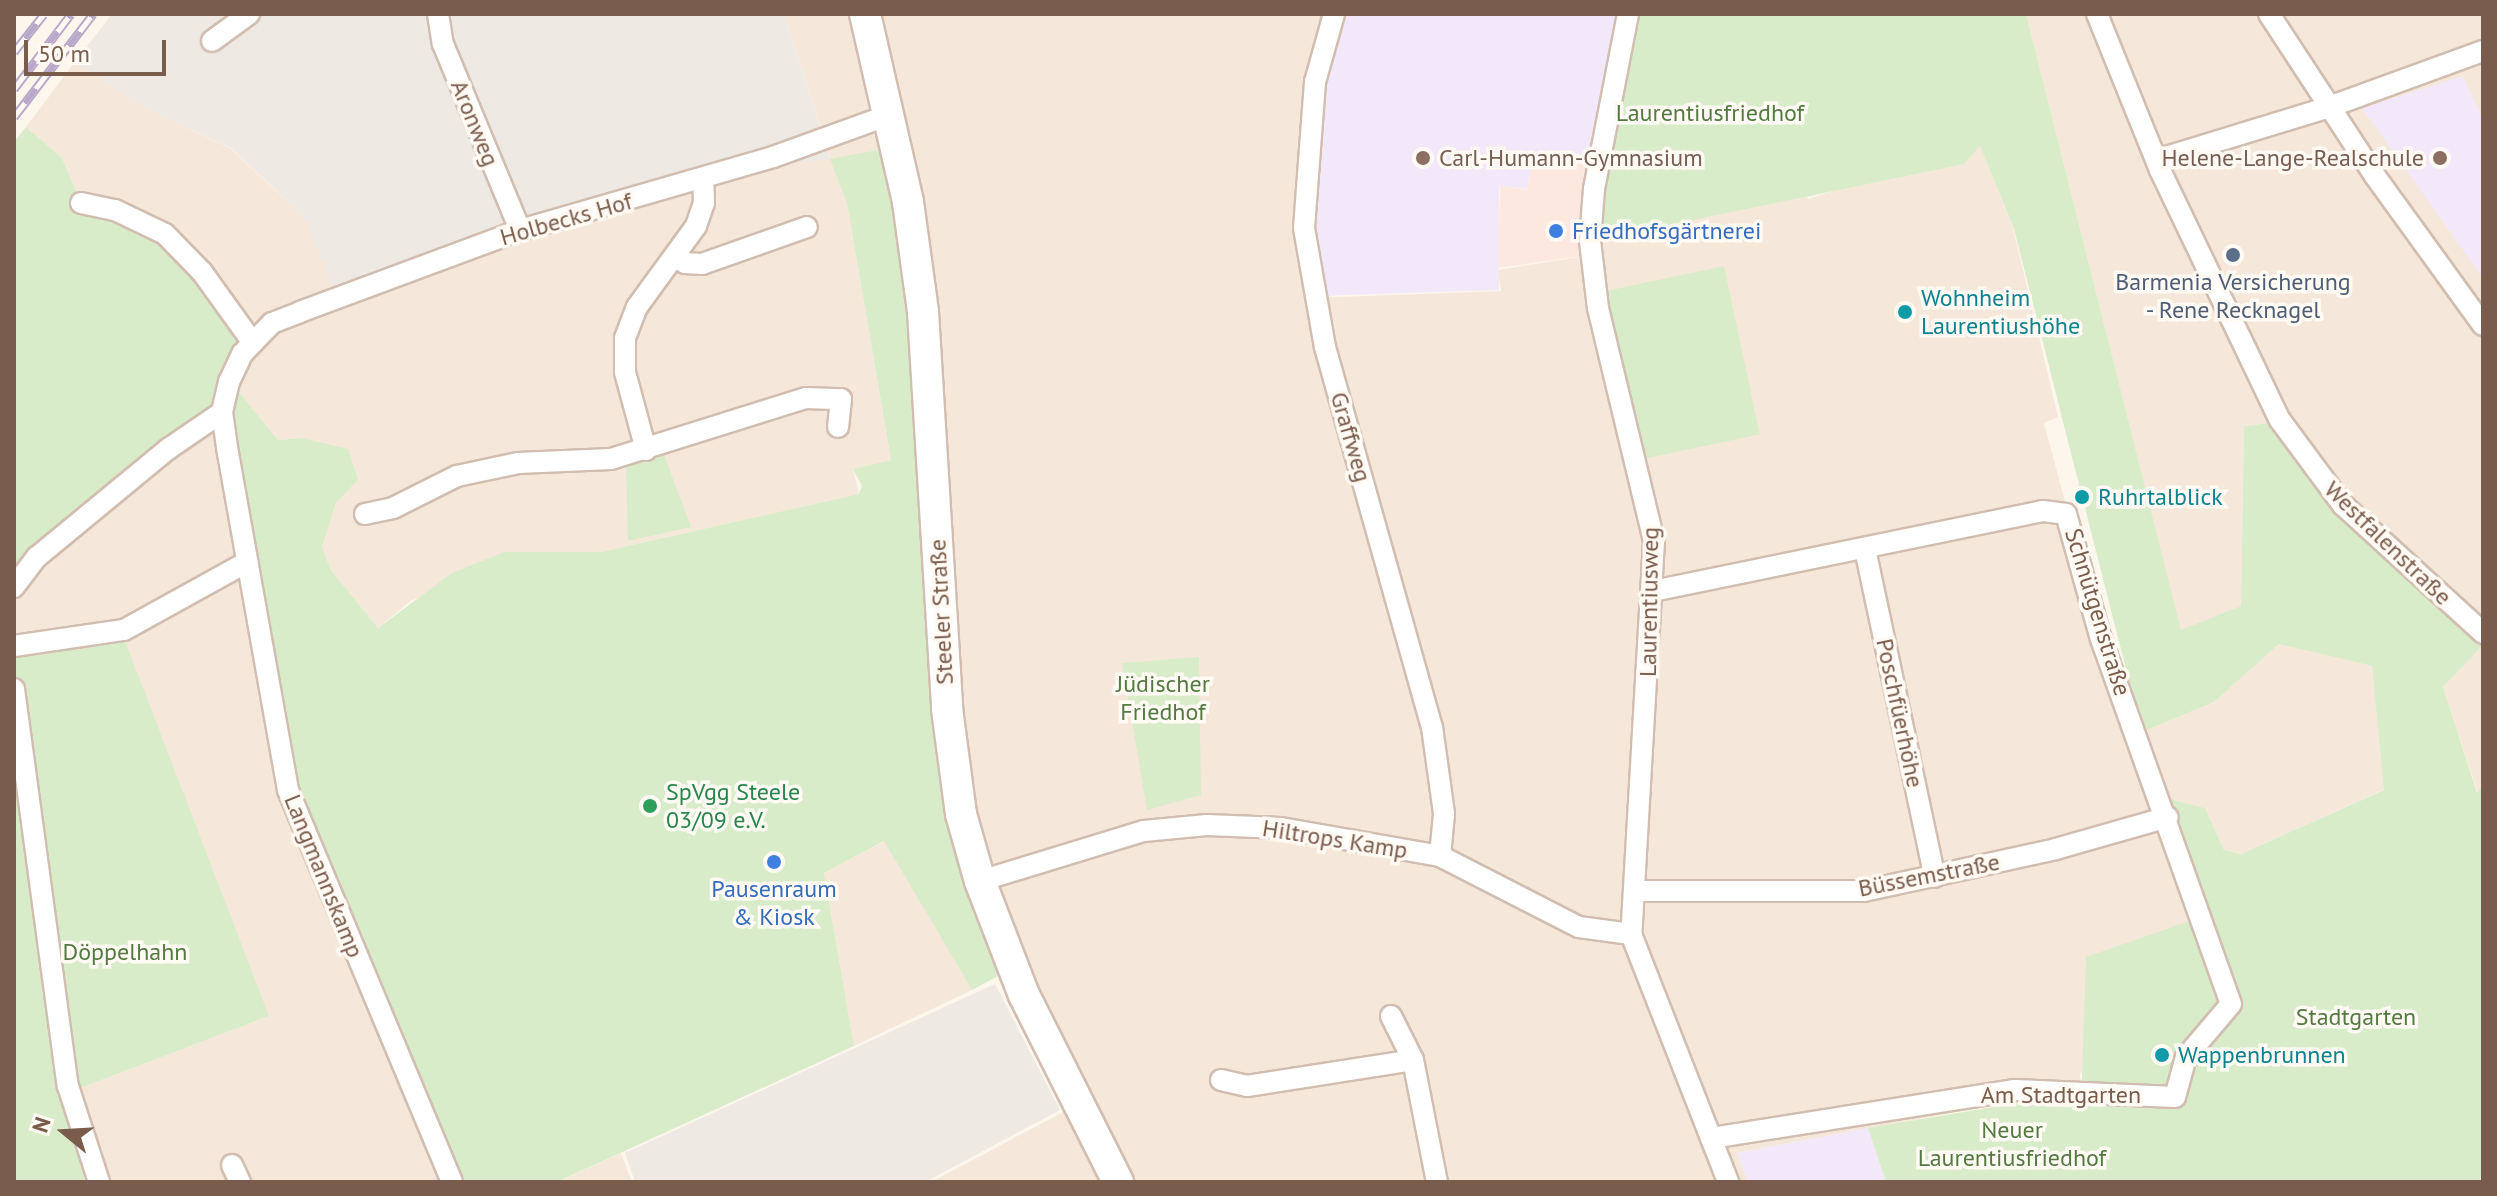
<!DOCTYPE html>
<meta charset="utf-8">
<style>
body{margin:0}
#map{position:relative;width:2497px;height:1196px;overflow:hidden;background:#fdf6ec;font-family:"PT Sans",sans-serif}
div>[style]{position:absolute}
.residential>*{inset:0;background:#f5e8da}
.commercial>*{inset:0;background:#fde8e0}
.industrial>*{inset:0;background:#efe9e4}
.education>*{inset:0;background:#f3e8fa}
.green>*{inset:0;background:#d8ecc9;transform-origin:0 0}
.roads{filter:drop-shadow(2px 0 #d1beb0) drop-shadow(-2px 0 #d1beb0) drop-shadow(0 2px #d1beb0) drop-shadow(0 -2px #d1beb0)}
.street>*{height:20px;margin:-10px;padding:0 10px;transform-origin:10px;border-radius:10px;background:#fff}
.secondary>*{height:30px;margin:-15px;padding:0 15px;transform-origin:15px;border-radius:15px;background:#fff}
.rail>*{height:9px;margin-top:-4.5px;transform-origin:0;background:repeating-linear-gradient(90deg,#fffaf3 0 18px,#b9a8c9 0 36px);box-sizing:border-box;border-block:2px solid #b9a8c9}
.dots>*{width:22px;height:22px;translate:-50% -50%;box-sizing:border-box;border:4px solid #fffaf3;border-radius:50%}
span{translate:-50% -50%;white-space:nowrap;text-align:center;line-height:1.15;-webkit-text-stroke:7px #fffaf3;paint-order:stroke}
.park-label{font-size:24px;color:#537a41}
.street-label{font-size:24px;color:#7a5c4d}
.education-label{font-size:24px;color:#785e54}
.left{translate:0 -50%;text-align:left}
.right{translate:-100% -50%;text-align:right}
.shop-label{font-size:24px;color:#366cbe}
.service-label{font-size:24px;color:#4e5e75}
.culture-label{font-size:24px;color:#0d838f}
.leisure-label{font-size:24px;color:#27864d}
.frame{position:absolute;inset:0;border:16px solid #7a5c4d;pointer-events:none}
.north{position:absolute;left:24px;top:1092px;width:80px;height:80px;-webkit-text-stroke:6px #fffaf3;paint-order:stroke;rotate:288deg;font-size:22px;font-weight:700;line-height:32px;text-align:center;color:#7a5c4d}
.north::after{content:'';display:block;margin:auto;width:28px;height:36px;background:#7a5c4d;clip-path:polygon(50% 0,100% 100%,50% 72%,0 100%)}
.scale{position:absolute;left:24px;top:40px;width:142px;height:36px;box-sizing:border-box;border:4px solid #7a5c4d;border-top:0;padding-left:10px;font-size:24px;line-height:28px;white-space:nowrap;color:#7a5c4d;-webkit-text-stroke:6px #fffaf3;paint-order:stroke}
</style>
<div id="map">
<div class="residential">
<i style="clip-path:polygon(784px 14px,1330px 14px,1309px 298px,1501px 291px,1498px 270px,1591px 255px,1591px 241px,1806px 192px,1808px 199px,1980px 145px,2013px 228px,2058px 417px,2044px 423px,2074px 535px,2201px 917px,2080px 1074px,2082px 1108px,2011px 1104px,1973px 1109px,1737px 1153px,1748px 1182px,931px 1182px,1086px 1100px,1029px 988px,962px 814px,908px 202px,877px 150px,831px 160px,847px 203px,891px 460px,853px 469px,859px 494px,601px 552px,554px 555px,412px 600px,378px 628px,331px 570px,322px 547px,336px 503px,358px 480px,302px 438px,278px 440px,230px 381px,243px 354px,82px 203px,62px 158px,26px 127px,74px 63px,155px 113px,230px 148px,304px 217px,338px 298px,691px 177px,830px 158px)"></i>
<i style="clip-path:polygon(2026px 14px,2483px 14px,2483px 629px,2346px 504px,2278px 422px,2244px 426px,2241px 606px,2181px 631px)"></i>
<i style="clip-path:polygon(221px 414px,451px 1182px,102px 1182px,70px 1092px,269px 1016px,14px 645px,14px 587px)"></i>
<i style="clip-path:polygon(2279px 644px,2372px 666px,2385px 789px,2241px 854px,2224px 850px,2205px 808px,2165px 798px,2142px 732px,2214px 702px)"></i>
<i style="clip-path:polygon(2483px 645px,2483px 787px,2478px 794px,2443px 687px)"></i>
<i style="clip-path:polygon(885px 841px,972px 990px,854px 1046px,824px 873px)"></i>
<i style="clip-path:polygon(621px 1153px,632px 1182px,558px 1182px)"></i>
</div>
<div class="commercial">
<i style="clip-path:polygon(1534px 155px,1599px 163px,1590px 255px,1498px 268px,1500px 186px,1527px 190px)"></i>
</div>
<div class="industrial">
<i style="clip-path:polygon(112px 14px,784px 14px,830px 159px,691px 177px,337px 299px,304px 217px,231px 148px,155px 113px,74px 63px)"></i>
<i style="clip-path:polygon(995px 984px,1060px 1110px,925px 1182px,635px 1182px,625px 1153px)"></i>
</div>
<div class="education">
<i style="clip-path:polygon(1339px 14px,1626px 14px,1598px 162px,1534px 154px,1527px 189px,1499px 186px,1499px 290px,1319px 296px,1313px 139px)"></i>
<i style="clip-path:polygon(2463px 76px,2483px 120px,2483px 278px,2362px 108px)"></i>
<i style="clip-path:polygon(1868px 1128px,1886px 1182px,1748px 1182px,1737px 1153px)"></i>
</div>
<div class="green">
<i style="clip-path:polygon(1630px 14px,2026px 14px,2181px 630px,2241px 606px,2244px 426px,2278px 422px,2483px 638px,2483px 645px,2443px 687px,2477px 793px,2483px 787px,2483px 1182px,1886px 1182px,1868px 1128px,2011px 1104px,2081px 1108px,2086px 957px,2201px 917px,2165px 798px,2205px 808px,2224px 850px,2241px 854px,2384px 790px,2372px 666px,2279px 644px,2214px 702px,2142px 732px,2014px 229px,1980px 146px,1964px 164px,1591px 241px)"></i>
<i style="clip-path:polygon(26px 127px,62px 158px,82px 204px,165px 235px,253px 343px,230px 381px,278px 440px,302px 438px,348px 449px,358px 480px,336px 503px,322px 547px,331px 570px,378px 628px,452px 573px,504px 552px,601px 552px,859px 494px,862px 486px,853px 469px,891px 460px,847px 203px,830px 159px,877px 150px,907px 202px,946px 709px,1009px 970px,972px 990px,884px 841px,824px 873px,854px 1046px,557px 1182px,453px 1182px,296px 816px,223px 412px,14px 586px,14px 142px)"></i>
<i style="left:1724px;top:266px;width:172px;height:123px;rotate:78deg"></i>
<i style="clip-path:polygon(664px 455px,691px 527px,628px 541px,626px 464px)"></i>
<i style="clip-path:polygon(122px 633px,269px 1016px,70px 1092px,98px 1182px,14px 1182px,14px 646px)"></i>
<i style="clip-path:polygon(1199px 657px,1201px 795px,1147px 810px,1122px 663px)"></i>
</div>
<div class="roads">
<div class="street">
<i style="left:438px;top:14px;width:30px;rotate:81deg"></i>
<i style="left:443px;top:44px;width:201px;rotate:67.5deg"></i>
<i style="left:1334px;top:14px;width:71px;rotate:105.6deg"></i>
<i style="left:1315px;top:82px;width:146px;rotate:94.3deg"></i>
<i style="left:1304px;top:228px;width:121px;rotate:80deg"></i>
<i style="left:1325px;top:347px;width:395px;rotate:74.3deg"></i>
<i style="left:1432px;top:727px;width:88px;rotate:82.1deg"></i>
<i style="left:1444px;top:814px;width:42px;rotate:95.4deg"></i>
<i style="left:1628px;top:14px;width:178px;rotate:101deg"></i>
<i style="left:1594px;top:189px;width:52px;rotate:94.4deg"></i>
<i style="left:1590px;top:241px;width:67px;rotate:83.2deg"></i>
<i style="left:1598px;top:308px;width:240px;rotate:76.5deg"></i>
<i style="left:1654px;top:541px;width:394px;rotate:93.3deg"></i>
<i style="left:1631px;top:934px;width:266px;rotate:68.6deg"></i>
<i style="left:2097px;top:14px;width:168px;rotate:68deg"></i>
<i style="left:2160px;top:170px;width:277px;rotate:64.4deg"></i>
<i style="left:2280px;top:420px;width:106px;rotate:53.5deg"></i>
<i style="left:2343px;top:505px;width:190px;rotate:42.4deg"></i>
<i style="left:2269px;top:14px;width:194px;rotate:56.8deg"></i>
<i style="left:2375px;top:176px;width:184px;rotate:54.1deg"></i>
<i style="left:212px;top:41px;width:46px;rotate:-36.1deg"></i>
<i style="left:2156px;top:160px;width:181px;rotate:-17deg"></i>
<i style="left:2329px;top:107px;width:164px;rotate:-20deg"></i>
<i style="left:81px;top:203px;width:35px;rotate:12deg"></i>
<i style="left:115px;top:210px;width:55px;rotate:25.6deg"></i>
<i style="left:165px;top:234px;width:53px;rotate:45.8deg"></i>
<i style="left:202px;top:272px;width:87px;rotate:54.3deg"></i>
<i style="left:675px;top:256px;width:12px;rotate:35deg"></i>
<i style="left:685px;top:263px;width:17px;rotate:3deg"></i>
<i style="left:702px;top:264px;width:111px;rotate:-19.4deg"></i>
<i style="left:646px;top:450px;width:81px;rotate:-105.1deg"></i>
<i style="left:625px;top:372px;width:34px;rotate:-90deg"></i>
<i style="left:625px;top:338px;width:33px;rotate:-69deg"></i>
<i style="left:637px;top:307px;width:100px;rotate:-53.9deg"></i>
<i style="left:696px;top:226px;width:24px;rotate:-71deg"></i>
<i style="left:704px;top:203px;width:24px;rotate:-92deg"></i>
<i style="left:365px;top:514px;width:29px;rotate:-12deg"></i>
<i style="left:393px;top:508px;width:72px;rotate:-26.6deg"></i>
<i style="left:457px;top:476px;width:62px;rotate:-12deg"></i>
<i style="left:518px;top:463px;width:93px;rotate:-2.5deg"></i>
<i style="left:611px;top:459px;width:204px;rotate:-17.4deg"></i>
<i style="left:806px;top:398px;width:35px;rotate:2deg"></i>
<i style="left:841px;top:399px;width:28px;rotate:96deg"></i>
<i style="left:1865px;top:549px;width:335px;rotate:78deg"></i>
<i style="left:14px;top:587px;width:38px;rotate:-53deg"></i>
<i style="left:37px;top:557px;width:170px;rotate:-39.5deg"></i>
<i style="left:168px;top:449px;width:65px;rotate:-34.4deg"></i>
<i style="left:1653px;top:591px;width:398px;rotate:-11.6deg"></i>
<i style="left:2043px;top:511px;width:23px;rotate:7deg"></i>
<i style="left:2066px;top:514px;width:130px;rotate:74.4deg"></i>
<i style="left:2101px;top:639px;width:387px;rotate:70.4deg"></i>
<i style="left:2231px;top:1004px;width:70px;rotate:130.3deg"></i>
<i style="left:2186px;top:1057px;width:41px;rotate:105.4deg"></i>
<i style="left:2175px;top:1097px;width:160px;rotate:-177.5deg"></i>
<i style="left:2015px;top:1090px;width:308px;rotate:171deg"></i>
<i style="left:14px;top:646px;width:111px;rotate:-8.3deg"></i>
<i style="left:124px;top:630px;width:141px;rotate:-28.9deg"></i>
<i style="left:14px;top:689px;width:401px;rotate:82.3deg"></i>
<i style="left:68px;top:1086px;width:101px;rotate:72.1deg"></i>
<i style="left:980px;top:881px;width:171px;rotate:-17deg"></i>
<i style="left:1144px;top:831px;width:63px;rotate:-5.4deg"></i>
<i style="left:1207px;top:825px;width:74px;rotate:2.3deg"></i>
<i style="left:1281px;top:828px;width:161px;rotate:10deg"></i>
<i style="left:1440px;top:856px;width:156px;rotate:27.1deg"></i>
<i style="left:1579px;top:927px;width:52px;rotate:7.7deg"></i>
<i style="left:1636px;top:891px;width:228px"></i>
<i style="left:1864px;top:891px;width:197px;rotate:-12.3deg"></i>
<i style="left:2056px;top:849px;width:116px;rotate:-15.9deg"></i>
<i style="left:1391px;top:1016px;width:49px;rotate:63.4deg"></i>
<i style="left:1413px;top:1060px;width:124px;rotate:78.9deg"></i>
<i style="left:1221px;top:1080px;width:27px;rotate:13deg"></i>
<i style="left:1247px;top:1086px;width:168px;rotate:-8.9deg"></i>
<i style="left:232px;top:1165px;width:19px;rotate:65deg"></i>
<i style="left:452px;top:1182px;width:425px;rotate:-112.7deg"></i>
<i style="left:288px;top:790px;width:341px;rotate:-100.1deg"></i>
<i style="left:228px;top:454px;width:42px;rotate:-98.1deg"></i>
<i style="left:222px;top:412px;width:31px;rotate:-77deg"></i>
<i style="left:229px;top:382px;width:31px;rotate:-65deg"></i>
<i style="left:242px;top:354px;width:43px;rotate:-45.9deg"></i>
<i style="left:272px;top:323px;width:30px;rotate:-21deg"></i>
<i style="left:300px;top:312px;width:235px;rotate:-20.4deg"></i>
<i style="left:520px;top:230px;width:263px;rotate:-16.1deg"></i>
<i style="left:773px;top:157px;width:123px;rotate:-19.9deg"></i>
</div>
<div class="secondary">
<i style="left:865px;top:14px;width:193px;rotate:77.1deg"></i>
<i style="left:908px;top:202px;width:111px;rotate:82.2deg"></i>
<i style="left:923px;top:312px;width:398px;rotate:86.5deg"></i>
<i style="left:947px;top:709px;width:106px;rotate:82.4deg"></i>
<i style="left:961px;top:814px;width:70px;rotate:74.2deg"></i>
<i style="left:980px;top:881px;width:122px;rotate:68.9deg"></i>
<i style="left:1024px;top:995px;width:209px;rotate:63.3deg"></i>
</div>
</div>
<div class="rail">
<i style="left:14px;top:52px;width:48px;rotate:-51.7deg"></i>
<i style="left:14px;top:89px;width:94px;rotate:-52.8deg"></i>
<i style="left:14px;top:117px;width:130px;rotate:-52.5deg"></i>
</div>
<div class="dots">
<i style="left:1423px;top:158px;background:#8d6e63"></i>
<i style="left:2440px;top:158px;background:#8d6e63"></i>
<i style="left:1556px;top:231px;background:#3f7fe0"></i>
<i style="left:2233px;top:255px;background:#5c6f8a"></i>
<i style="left:1905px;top:312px;background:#0f9aa8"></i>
<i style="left:2082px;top:497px;background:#0f9aa8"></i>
<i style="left:650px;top:806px;background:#2e9e5b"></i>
<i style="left:774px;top:862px;background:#3f7fe0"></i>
<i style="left:2162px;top:1055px;background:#0f9aa8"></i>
</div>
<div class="park-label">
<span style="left:1710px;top:113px">Laurentiusfriedhof</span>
<span style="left:1163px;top:698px">Jüdischer<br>Friedhof</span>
<span style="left:125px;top:952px">Döppelhahn</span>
<span style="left:2356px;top:1017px">Stadtgarten</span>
<span style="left:2012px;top:1144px">Neuer<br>Laurentiusfriedhof</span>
</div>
<div class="street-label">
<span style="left:475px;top:123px;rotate:68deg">Aronweg</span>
<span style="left:566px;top:219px;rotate:-16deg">Holbecks Hof</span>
<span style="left:1351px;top:437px;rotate:74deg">Graffweg</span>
<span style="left:2388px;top:543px;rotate:44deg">Westfalenstraße</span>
<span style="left:1649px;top:602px;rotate:-89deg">Laurentiusweg</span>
<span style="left:941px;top:612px;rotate:-93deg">Steeler Straße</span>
<span style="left:2098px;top:612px;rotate:73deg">Schnütgenstraße</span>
<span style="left:1900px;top:713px;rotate:78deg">Poschfüerhöhe</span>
<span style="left:1335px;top:839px;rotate:9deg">Hiltrops Kamp</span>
<span style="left:1929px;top:875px;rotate:-11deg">Büssemstraße</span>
<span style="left:324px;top:876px;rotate:68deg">Langmannskamp</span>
<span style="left:2061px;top:1095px">Am Stadtgarten</span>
</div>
<div class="education-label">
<span class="left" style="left:1439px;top:158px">Carl-Humann-Gymnasium</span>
<span class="right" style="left:2424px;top:158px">Helene-Lange-Realschule</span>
</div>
<div class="shop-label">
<span class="left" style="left:1572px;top:231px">Friedhofsgärtnerei</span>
<span style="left:774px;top:903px">Pausenraum<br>&amp; Kiosk</span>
</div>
<div class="service-label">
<span style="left:2233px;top:296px">Barmenia Versicherung<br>- Rene Recknagel</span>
</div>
<div class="culture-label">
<span class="left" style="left:1921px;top:312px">Wohnheim<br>Laurentiushöhe</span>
<span class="left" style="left:2098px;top:497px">Ruhrtalblick</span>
<span class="left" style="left:2178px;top:1055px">Wappenbrunnen</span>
</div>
<div class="leisure-label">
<span class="left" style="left:666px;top:806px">SpVgg Steele<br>03/09 e.V.</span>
</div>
<div class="frame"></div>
<div class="north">N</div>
<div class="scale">50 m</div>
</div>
